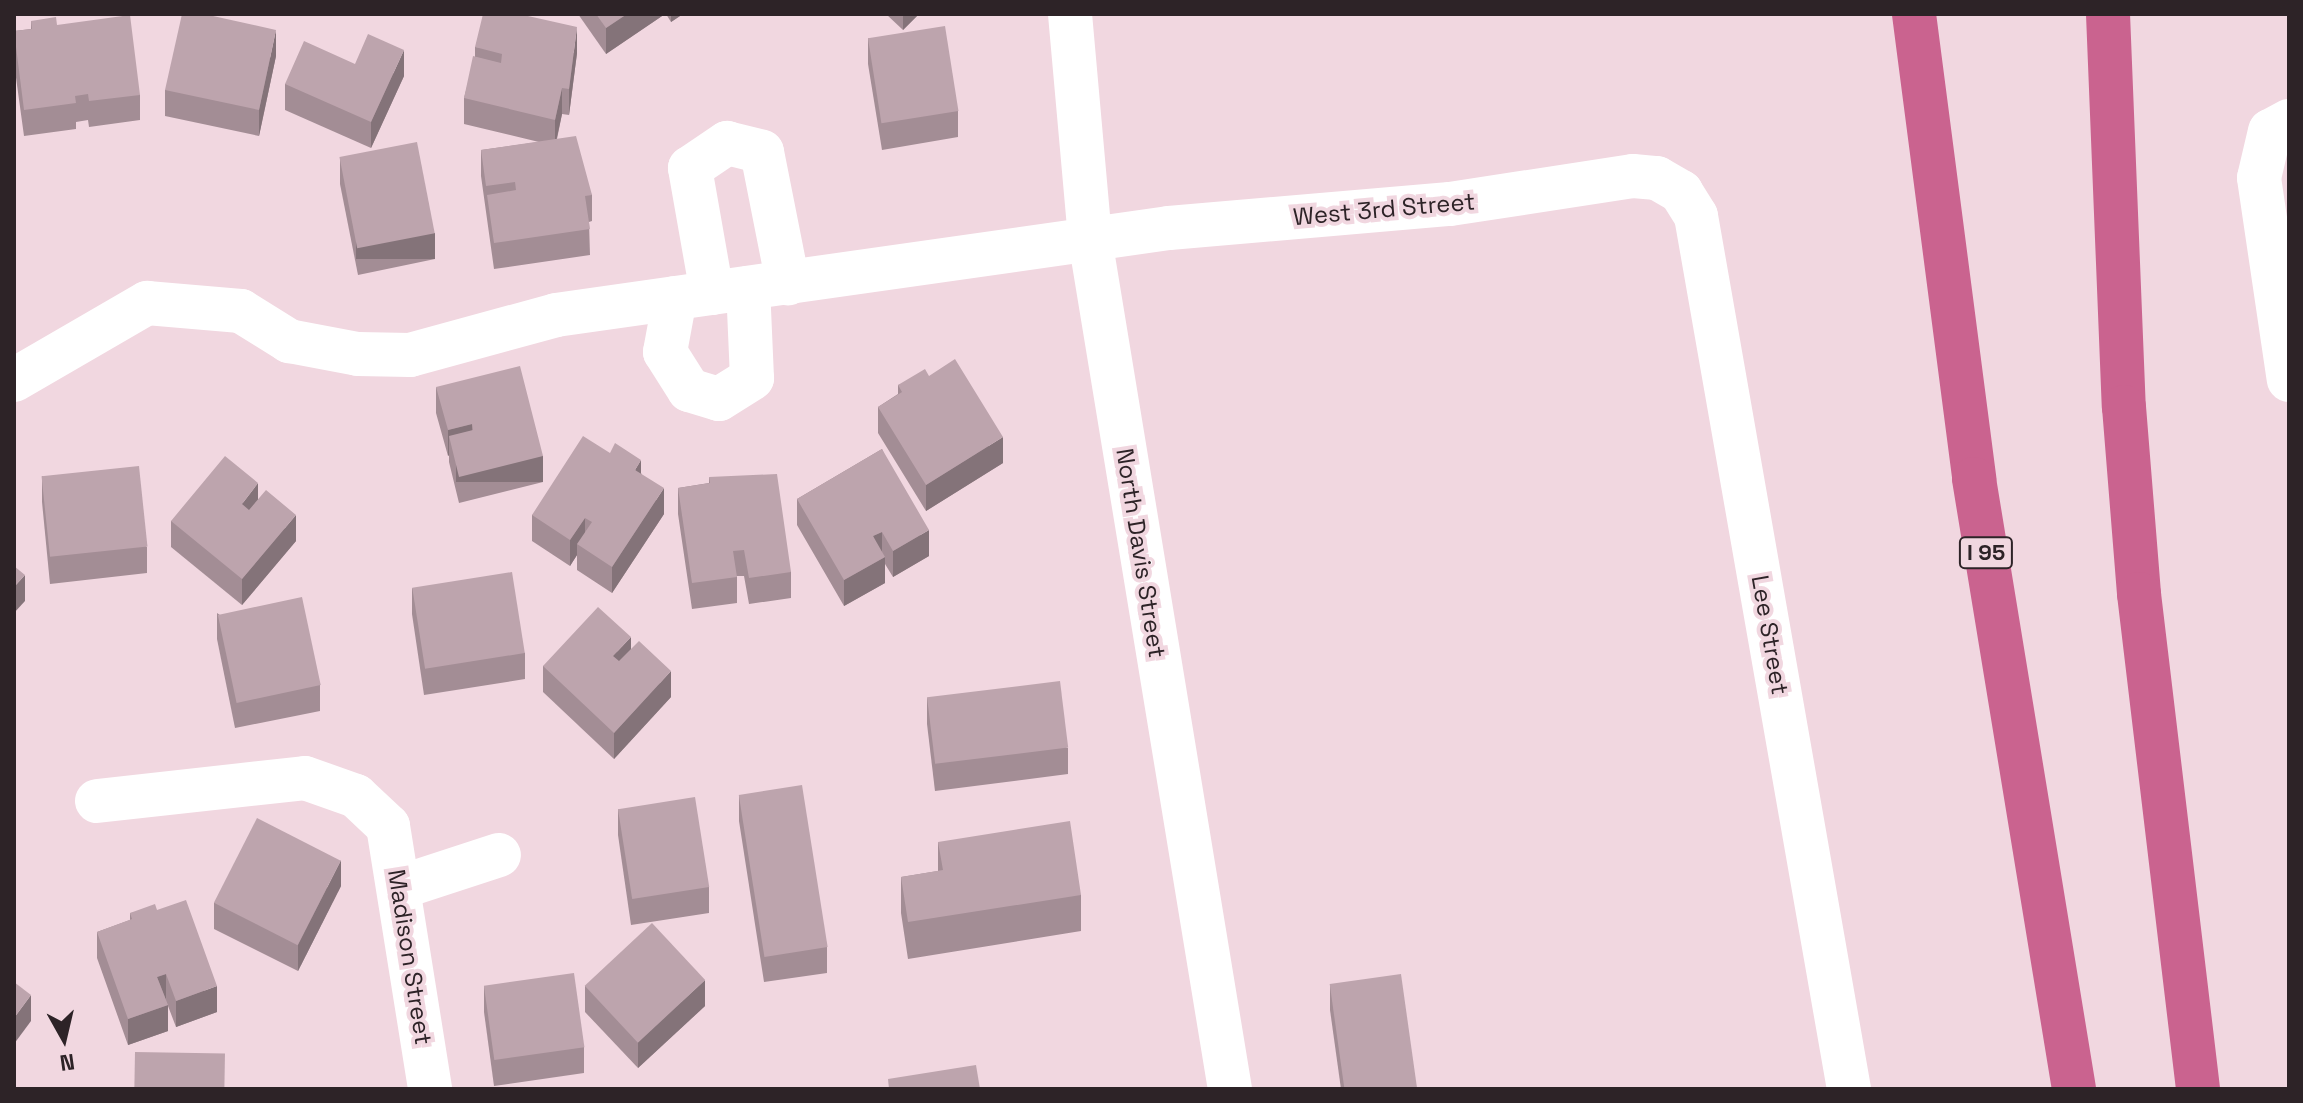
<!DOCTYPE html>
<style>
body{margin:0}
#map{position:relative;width:2303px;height:1103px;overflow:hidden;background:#f1d7e0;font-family:"Space Grotesk",sans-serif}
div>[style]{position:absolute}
.minor>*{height:44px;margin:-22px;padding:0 22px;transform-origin:22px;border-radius:22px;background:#fff}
.highway>*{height:44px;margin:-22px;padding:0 22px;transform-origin:22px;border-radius:22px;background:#ca638f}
.wall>*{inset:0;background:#a38d95}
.shaded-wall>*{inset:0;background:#847379;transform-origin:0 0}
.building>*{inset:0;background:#bda4ad;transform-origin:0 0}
span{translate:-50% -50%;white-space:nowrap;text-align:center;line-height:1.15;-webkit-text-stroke:8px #f1d7e0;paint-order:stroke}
.shield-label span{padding:2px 6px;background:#f1d7e0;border:2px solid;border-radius:6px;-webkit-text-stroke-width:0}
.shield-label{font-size:22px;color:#2d2327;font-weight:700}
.street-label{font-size:24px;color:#2d2327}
.frame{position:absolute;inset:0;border:16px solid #2d2327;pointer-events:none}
.north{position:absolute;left:24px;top:999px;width:80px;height:80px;-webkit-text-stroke:6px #f1d7e0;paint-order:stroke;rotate:172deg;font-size:22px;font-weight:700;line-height:32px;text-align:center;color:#2d2327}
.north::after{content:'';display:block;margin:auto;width:28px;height:36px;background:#2d2327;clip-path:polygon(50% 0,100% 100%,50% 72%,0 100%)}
</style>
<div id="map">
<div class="minor">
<i style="left:1070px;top:14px;width:226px;rotate:84.9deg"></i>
<i style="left:1090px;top:239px;width:861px;rotate:80.65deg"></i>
<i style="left:2289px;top:121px;width:21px;rotate:152deg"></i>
<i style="left:2270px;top:131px;width:48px;rotate:103.2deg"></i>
<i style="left:2259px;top:178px;width:204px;rotate:81.6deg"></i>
<i style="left:712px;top:293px;width:127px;rotate:-100deg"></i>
<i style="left:690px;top:168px;width:45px;rotate:-34deg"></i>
<i style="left:727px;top:143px;width:36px;rotate:14deg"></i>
<i style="left:762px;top:152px;width:134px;rotate:78.8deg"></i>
<i style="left:675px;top:298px;width:55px;rotate:100.5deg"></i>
<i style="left:665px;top:352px;width:45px;rotate:57.7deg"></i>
<i style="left:689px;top:390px;width:31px;rotate:17deg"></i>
<i style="left:719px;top:399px;width:39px;rotate:-32deg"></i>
<i style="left:752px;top:378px;width:90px;rotate:-92.5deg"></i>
<i style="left:14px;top:380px;width:154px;rotate:-30.1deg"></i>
<i style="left:147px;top:303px;width:94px;rotate:4.9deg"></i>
<i style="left:241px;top:311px;width:57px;rotate:32deg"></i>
<i style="left:289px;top:341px;width:70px;rotate:10.7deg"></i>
<i style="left:358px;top:354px;width:52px;rotate:1.1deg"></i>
<i style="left:410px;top:355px;width:151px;rotate:-15.3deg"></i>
<i style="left:556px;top:315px;width:619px;rotate:-8.08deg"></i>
<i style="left:1169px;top:228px;width:282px;rotate:-4.9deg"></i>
<i style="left:1450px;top:204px;width:185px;rotate:-8.7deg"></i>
<i style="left:1633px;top:176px;width:24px;rotate:5deg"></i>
<i style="left:1657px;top:178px;width:28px;rotate:30deg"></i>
<i style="left:1681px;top:192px;width:28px;rotate:58deg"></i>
<i style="left:1696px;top:216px;width:886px;rotate:80.06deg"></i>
<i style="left:97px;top:801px;width:209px;rotate:-6.3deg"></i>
<i style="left:305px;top:778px;width:54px;rotate:19.4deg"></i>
<i style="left:356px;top:796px;width:44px;rotate:43.2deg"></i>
<i style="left:388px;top:826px;width:266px;rotate:80.9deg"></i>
<i style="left:401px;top:887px;width:103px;rotate:-18.1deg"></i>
</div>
<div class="highway">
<i style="left:1914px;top:14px;width:469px;rotate:82.6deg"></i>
<i style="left:1974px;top:479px;width:618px;rotate:80.69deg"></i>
<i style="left:2108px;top:14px;width:393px;rotate:87.7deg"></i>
<i style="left:2124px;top:407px;width:188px;rotate:85.4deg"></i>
<i style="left:2139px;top:594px;width:499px;rotate:83.2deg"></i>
</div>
<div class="wall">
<i style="clip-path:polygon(578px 14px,665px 14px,606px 54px)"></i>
<i style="clip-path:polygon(666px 14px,683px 14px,671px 22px)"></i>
<i style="clip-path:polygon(886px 14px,919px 14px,903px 30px)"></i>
<i style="clip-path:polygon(31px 21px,57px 25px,140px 95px,140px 120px,89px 127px,88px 120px,76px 122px,76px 129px,24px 136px,14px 63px,14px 31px,31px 29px)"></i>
<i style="clip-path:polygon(868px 38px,958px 111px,958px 137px,882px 150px,868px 64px)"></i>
<i style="clip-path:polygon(475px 47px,577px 53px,569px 115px,562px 114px,557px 139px,592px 195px,592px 221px,589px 222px,590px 255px,494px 269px,481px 176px,481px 150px,539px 142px,464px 124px,464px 98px,475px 57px)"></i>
<i style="clip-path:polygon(276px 56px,259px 136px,165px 116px,165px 90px)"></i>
<i style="clip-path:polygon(355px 64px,404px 76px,371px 148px,285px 110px,285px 84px)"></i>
<i style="clip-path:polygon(340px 158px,435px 259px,358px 275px,340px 184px)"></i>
<i style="clip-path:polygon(929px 376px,1003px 463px,926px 511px,878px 433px,878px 407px,898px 394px,898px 385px)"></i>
<i style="clip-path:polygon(436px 387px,543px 482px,459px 503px,449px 462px,449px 455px,448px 456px,436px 413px)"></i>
<i style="clip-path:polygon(882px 449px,929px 556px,893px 577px,885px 564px,885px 583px,844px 606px,797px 525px,797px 499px)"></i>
<i style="clip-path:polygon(641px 473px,664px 514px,612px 593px,577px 570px,577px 555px,570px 566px,532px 541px,532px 515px)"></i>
<i style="clip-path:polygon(42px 476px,147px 547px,147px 573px,50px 584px,42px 502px)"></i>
<i style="clip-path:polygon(709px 477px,791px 572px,791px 598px,749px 604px,744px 576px,737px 576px,737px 603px,692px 609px,678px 514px,678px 488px,709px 483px)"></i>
<i style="clip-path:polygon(258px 499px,296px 541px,242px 605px,171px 547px,171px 521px)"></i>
<i style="clip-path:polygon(412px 588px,525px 653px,525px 679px,424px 695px,412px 614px)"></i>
<i style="clip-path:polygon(217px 613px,320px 685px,320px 711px,235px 728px,217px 639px)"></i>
<i style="clip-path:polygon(631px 649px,671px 697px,614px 759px,543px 692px,543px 666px)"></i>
<i style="clip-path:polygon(927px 698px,1068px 748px,1068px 774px,935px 791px,927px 724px)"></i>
<i style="clip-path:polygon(739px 795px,827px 947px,827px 973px,764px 982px,739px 821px)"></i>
<i style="clip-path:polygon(618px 809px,709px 887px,709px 913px,631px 925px,618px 835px)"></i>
<i style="clip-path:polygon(938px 842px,1081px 895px,1081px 931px,908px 959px,901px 913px,901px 877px,938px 871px)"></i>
<i style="clip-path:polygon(341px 886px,298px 971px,214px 929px,214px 903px)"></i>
<i style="clip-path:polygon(157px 910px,217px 1012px,176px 1027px,168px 1006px,168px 1031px,128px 1045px,97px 958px,97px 932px,130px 920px,130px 913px)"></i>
<i style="clip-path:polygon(1330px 984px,1417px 1089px,1341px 1089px,1330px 1010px)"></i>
<i style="clip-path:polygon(484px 986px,584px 1047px,584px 1073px,494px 1086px,484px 1012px)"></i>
<i style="clip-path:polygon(585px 986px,705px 1006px,638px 1068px,585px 1012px)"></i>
</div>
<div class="shaded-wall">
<i style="clip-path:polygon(627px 14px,665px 14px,606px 54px,606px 28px)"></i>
<i style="clip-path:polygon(671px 14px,683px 14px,671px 22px)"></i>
<i style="clip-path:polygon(903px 14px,919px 14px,903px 30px)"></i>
<i style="clip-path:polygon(577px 27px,577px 53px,569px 115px,569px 89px)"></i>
<i style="clip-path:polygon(276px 30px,276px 56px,259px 136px,259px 110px)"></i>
<i style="clip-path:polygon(404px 50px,404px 76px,371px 148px,371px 122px)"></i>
<i style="clip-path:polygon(562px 88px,562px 114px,555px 146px,555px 120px)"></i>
<i style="left:435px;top:233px;width:26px;height:79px;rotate:90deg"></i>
<i style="clip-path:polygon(472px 424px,472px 450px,449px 436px,449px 455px,448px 456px,448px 430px)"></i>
<i style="clip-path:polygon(1003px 437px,1003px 463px,926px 511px,926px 485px)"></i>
<i style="left:543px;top:456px;width:26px;height:87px;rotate:90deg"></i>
<i style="clip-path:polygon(641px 460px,641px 486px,635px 470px)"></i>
<i style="clip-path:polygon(258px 483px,258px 509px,242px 530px,242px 504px)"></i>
<i style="clip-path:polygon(664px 488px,664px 514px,612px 593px,612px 567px)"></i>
<i style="clip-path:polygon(296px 515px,296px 541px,242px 605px,242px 579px)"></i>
<i style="clip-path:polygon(585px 518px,585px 544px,577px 544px,577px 555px,570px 566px,570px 540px)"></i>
<i style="clip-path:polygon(929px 530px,929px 556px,893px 577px,893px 551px)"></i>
<i style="clip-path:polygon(882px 532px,882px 558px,873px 536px)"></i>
<i style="clip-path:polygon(885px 557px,885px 583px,844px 606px,844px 580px)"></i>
<i style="clip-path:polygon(25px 575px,25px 601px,14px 613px,14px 587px)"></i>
<i style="clip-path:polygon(631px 637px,631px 663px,613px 682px,613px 656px)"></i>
<i style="clip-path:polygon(671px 671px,671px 697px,614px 759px,614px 733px)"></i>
<i style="clip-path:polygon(341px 860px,341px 886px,298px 971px,298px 945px)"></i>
<i style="clip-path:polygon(166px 974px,166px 1000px,157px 977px)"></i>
<i style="clip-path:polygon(705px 980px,705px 1006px,638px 1068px,638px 1042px)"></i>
<i style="clip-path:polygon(217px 986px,217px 1012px,176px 1027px,176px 1001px)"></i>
<i style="clip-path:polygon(31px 995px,31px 1021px,14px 1044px,14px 1018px)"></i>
<i style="clip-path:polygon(168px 1005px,168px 1031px,128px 1045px,128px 1019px)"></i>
</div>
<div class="building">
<i style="clip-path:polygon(182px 14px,204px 14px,276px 30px,259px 110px,165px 90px)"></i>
<i style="clip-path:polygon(483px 14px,519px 14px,577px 27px,569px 89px,562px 88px,555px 120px,464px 98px,473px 56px,501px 63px,502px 54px,475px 47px)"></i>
<i style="clip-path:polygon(596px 14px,627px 14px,606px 28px)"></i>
<i style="clip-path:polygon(130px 15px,140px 95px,89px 101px,88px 94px,75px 96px,76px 103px,24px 110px,14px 31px,32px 29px,31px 21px,56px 17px,57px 25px)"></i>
<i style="left:945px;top:26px;width:86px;height:78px;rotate:81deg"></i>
<i style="clip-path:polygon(368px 34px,404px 50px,371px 122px,285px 84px,304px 41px,355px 64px)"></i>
<i style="clip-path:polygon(576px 136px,592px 195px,585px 196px,590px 229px,494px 243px,487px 195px,516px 190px,515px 182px,486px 186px,481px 150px)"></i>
<i style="left:417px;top:142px;width:93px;height:79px;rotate:79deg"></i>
<i style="clip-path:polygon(955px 359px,1003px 437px,926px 485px,878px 407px,902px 392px,898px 385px,925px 369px,929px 376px)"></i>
<i style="clip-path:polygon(520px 366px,543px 456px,459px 477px,449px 436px,473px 430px,472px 424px,448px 430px,436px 387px)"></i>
<i style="clip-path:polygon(583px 436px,610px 453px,615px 443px,641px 460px,635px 470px,664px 488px,612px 567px,577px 544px,592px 522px,585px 518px,570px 540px,532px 515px)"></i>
<i style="clip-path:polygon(882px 449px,929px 530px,893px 551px,882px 532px,873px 536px,885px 557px,844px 580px,797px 499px)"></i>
<i style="clip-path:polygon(225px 456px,258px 483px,242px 504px,249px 510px,266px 490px,296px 515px,242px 579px,171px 521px)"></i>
<i style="left:139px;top:466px;width:81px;height:98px;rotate:84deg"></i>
<i style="clip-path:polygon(777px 474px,791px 572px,749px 578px,744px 550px,733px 551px,737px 577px,692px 583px,678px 488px,710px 483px,709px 477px)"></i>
<i style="clip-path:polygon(14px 566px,25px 575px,14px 587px)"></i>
<i style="left:512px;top:572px;width:82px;height:101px;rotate:81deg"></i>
<i style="left:302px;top:597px;width:90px;height:86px;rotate:78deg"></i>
<i style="clip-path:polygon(598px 607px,631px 637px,613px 656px,619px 661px,639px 641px,671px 671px,614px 733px,543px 666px)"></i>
<i style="left:1060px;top:681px;width:67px;height:134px;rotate:83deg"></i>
<i style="left:802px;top:785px;width:164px;height:64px;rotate:81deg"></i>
<i style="left:695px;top:797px;width:91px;height:78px;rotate:81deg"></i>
<i style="left:257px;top:818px;width:94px;height:95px;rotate:27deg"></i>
<i style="clip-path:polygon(1070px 821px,1081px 895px,908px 922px,901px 877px,943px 870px,938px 842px)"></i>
<i style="clip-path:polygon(186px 900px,217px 986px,176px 1001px,166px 974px,157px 977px,168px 1005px,128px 1019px,97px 932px,132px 919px,130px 913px,155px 904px,157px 910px)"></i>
<i style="left:652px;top:923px;width:78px;height:92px;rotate:47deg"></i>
<i style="left:574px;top:973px;width:75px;height:91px;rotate:82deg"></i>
<i style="left:1401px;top:974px;width:116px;height:72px;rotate:82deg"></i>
<i style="clip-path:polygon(14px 982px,31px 995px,14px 1018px)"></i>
<i style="left:135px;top:1052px;width:90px;height:37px;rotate:1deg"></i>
<i style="clip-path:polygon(976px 1065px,980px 1089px,889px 1089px,888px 1079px)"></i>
</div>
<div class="shield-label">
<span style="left:1986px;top:553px">I 95</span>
</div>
<div class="street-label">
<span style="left:1384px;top:209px;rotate:-5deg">West 3rd Street</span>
<span style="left:1141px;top:553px;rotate:81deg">North Davis Street</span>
<span style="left:1770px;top:635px;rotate:80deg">Lee Street</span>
<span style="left:410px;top:957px;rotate:81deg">Madison Street</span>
</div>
<div class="frame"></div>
<div class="north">N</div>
</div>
